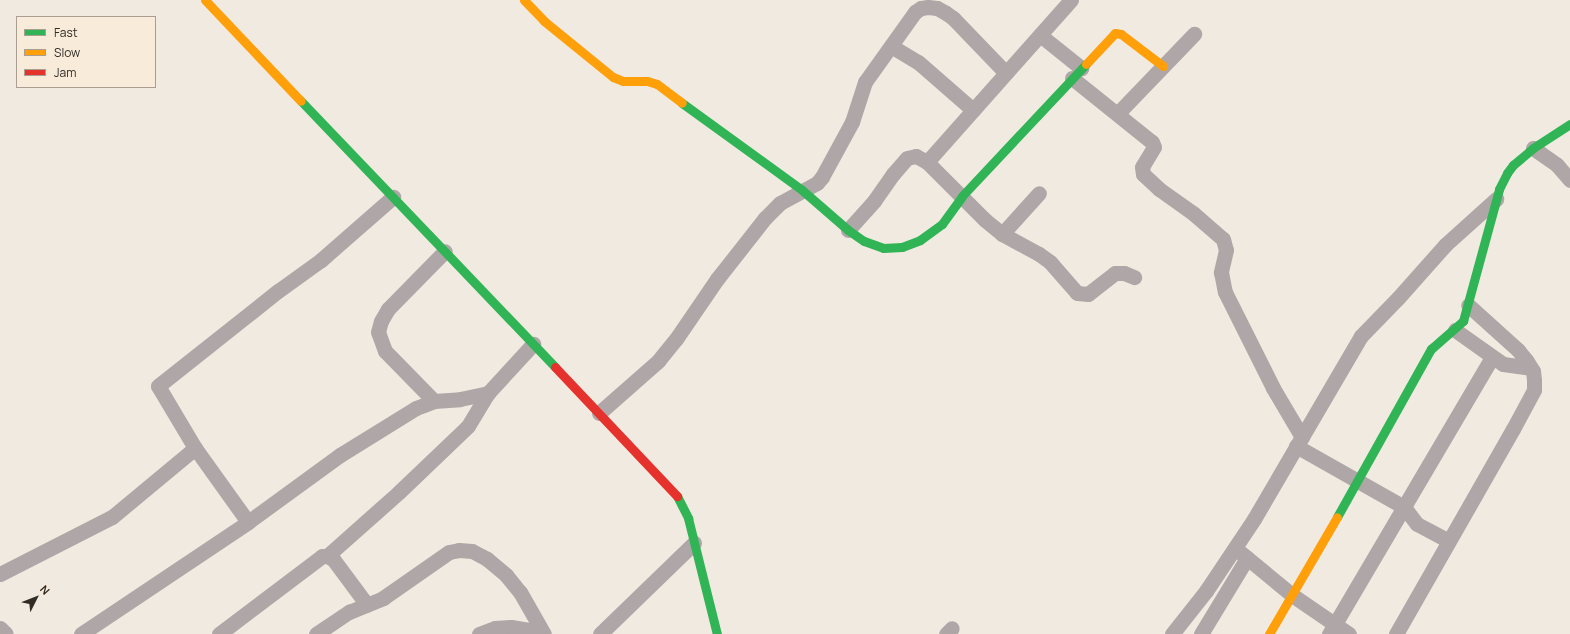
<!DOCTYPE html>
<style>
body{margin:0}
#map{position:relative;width:1570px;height:634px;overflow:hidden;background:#f1eae1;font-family:Manrope,sans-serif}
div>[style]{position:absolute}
.street>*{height:15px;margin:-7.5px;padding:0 7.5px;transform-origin:7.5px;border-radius:7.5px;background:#afa7a7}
.fast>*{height:9px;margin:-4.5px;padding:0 4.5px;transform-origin:4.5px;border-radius:4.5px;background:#30b455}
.slow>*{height:9px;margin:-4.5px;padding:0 4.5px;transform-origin:4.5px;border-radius:4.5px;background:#ff9f0a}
.jam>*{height:9px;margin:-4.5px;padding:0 4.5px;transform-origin:4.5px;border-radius:4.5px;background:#e5322d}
span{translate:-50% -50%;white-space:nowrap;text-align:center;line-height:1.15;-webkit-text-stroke:4px #f8ebda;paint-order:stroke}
.legend{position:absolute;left:16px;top:16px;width:140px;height:72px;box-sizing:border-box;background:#f8ebda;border:1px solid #a89f92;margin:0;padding:5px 7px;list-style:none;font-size:12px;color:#312d26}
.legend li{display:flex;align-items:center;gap:8px;height:20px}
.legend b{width:20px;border:1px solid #a89f92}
.north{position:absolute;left:16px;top:578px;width:40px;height:40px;-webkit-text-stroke:3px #f8ebda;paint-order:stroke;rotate:48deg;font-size:11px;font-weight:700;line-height:16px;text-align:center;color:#312d26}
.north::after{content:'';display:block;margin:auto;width:14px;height:18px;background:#312d26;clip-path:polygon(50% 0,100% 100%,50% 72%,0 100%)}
</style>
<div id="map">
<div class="street">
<i style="left:1040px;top:35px;width:53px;rotate:38.8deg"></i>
<i style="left:891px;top:46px;width:31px;rotate:31deg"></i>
<i style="left:918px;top:62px;width:73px;rotate:41.1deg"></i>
<i style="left:1072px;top:78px;width:102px;rotate:38.7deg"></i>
<i style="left:1152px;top:142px;width:5px;rotate:68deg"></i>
<i style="left:1154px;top:147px;width:23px;rotate:121deg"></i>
<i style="left:1142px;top:167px;width:7px;rotate:82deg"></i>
<i style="left:1143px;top:174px;width:22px;rotate:43deg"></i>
<i style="left:1159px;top:189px;width:43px;rotate:35.5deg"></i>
<i style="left:1194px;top:214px;width:38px;rotate:41deg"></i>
<i style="left:1223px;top:239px;width:11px;rotate:75deg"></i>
<i style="left:1226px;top:250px;width:23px;rotate:103deg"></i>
<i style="left:1221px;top:272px;width:20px;rotate:79deg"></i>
<i style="left:1225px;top:292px;width:107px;rotate:63.4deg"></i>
<i style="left:1273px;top:388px;width:57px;rotate:59.4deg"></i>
<i style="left:1118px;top:113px;width:110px;rotate:-46.1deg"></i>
<i style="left:1533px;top:148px;width:29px;rotate:35deg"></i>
<i style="left:1557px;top:165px;width:20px;rotate:49deg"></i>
<i style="left:927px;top:162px;width:217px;rotate:-48.4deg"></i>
<i style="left:848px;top:230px;width:39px;rotate:-48deg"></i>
<i style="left:874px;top:201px;width:33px;rotate:-55deg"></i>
<i style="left:893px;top:174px;width:21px;rotate:-49deg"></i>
<i style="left:907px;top:158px;width:9px;rotate:-13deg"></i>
<i style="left:916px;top:156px;width:13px;rotate:29deg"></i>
<i style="left:927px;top:162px;width:82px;rotate:45deg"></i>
<i style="left:985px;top:220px;width:22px;rotate:39deg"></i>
<i style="left:1002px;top:234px;width:42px;rotate:28.4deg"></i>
<i style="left:1039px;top:254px;width:14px;rotate:36deg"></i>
<i style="left:1050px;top:262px;width:41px;rotate:48.9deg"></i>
<i style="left:1077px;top:293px;width:11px;rotate:5deg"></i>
<i style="left:1088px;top:294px;width:34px;rotate:-38deg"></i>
<i style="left:1115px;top:273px;width:9px"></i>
<i style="left:1124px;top:273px;width:11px;rotate:22deg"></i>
<i style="left:1002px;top:234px;width:55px;rotate:-47.9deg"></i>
<i style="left:1455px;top:330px;width:59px;rotate:35.3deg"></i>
<i style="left:1503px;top:364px;width:28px;rotate:8deg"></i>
<i style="left:434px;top:401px;width:70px;rotate:-134.4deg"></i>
<i style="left:385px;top:351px;width:20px;rotate:-110deg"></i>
<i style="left:378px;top:332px;width:11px;rotate:-75deg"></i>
<i style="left:381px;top:321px;width:14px;rotate:-60deg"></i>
<i style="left:388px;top:309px;width:81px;rotate:-45.5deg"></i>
<i style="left:599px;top:413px;width:79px;rotate:-41.4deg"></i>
<i style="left:658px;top:361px;width:28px;rotate:-51deg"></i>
<i style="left:676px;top:339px;width:73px;rotate:-55.7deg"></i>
<i style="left:717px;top:279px;width:78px;rotate:-51.8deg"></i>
<i style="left:765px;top:218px;width:21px;rotate:-45deg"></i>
<i style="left:780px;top:203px;width:42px;rotate:-28.4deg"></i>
<i style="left:817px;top:183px;width:8px;rotate:-50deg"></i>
<i style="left:822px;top:177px;width:63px;rotate:-61.4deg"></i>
<i style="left:852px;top:122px;width:42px;rotate:-72deg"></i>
<i style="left:865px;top:82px;width:86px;rotate:-54.5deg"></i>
<i style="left:915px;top:12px;width:7px;rotate:-34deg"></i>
<i style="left:921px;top:8px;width:7px;rotate:-8deg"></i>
<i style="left:928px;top:7px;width:9px;rotate:6deg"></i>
<i style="left:937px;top:8px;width:10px;rotate:29deg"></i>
<i style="left:946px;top:13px;width:9px;rotate:36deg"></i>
<i style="left:953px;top:18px;width:76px;rotate:46.1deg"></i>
<i style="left:1296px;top:446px;width:124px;rotate:29.5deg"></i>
<i style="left:1404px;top:507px;width:21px;rotate:53deg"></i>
<i style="left:1417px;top:524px;width:36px;rotate:28deg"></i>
<i style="left:248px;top:522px;width:91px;rotate:-125.6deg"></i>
<i style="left:195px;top:448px;width:72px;rotate:-120.8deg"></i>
<i style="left:158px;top:386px;width:153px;rotate:-38.4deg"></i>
<i style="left:278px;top:291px;width:53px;rotate:-35.8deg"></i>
<i style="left:321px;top:260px;width:96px;rotate:-41.2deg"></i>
<i style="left:1235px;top:548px;width:74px;rotate:39.5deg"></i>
<i style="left:1292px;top:595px;width:69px;rotate:34.4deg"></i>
<i style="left:327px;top:556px;width:96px;rotate:-41.6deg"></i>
<i style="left:399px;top:492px;width:95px;rotate:-43.7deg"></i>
<i style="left:468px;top:426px;width:39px;rotate:-59deg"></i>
<i style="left:488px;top:393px;width:67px;rotate:-47.4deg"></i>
<i style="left:0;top:574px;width:126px;rotate:-27deg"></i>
<i style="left:112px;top:517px;width:108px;rotate:-39.7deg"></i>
<i style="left:0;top:628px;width:8px;rotate:45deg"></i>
<i style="left:81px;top:634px;width:201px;rotate:-33.8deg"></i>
<i style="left:248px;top:522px;width:114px;rotate:-36.1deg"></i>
<i style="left:340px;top:455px;width:89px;rotate:-31.7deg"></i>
<i style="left:416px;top:408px;width:19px;rotate:-21deg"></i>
<i style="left:434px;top:401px;width:26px;rotate:-4deg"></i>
<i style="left:460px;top:399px;width:29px;rotate:-12deg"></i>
<i style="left:219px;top:634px;width:129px;rotate:-37.1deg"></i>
<i style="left:322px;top:556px;width:5px"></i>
<i style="left:327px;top:556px;width:7px;rotate:27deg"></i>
<i style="left:333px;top:559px;width:57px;rotate:53.5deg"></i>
<i style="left:316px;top:634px;width:40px;rotate:-34deg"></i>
<i style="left:349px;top:612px;width:37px;rotate:-22deg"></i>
<i style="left:383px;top:598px;width:80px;rotate:-34.9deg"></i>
<i style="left:449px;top:552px;width:10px;rotate:-11deg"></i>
<i style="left:459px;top:550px;width:13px;rotate:4deg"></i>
<i style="left:472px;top:551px;width:17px;rotate:28deg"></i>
<i style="left:487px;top:559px;width:25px;rotate:40deg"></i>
<i style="left:506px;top:575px;width:22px;rotate:51deg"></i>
<i style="left:520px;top:592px;width:48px;rotate:60.3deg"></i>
<i style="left:479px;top:634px;width:17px;rotate:-21deg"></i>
<i style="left:495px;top:628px;width:16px;rotate:-4deg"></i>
<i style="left:511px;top:627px;width:31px;rotate:9deg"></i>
<i style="left:600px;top:634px;width:131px;rotate:-44.1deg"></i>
<i style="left:946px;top:634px;width:8px;rotate:-45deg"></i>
<i style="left:1172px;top:634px;width:55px;rotate:-51.7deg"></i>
<i style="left:1206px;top:591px;width:87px;rotate:-56.3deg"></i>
<i style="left:1254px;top:519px;width:212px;rotate:-59.7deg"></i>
<i style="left:1361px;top:336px;width:53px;rotate:-45.8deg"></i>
<i style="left:1398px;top:298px;width:71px;rotate:-48.4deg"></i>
<i style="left:1445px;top:245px;width:69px;rotate:-42deg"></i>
<i style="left:1201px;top:634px;width:89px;rotate:-58.8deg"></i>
<i style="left:1329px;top:634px;width:321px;rotate:-59.5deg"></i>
<i style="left:1396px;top:634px;width:236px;rotate:-60.3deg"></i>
<i style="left:1513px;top:429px;width:44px;rotate:-61.7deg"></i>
<i style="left:1534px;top:390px;width:10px;rotate:-90deg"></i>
<i style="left:1534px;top:380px;width:9px;rotate:-96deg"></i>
<i style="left:1533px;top:371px;width:13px;rotate:-122deg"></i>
<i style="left:1526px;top:360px;width:13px;rotate:-129deg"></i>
<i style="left:1518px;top:350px;width:67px;rotate:-138deg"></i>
</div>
<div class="fast">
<i style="left:301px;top:101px;width:368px;rotate:46.3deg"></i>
<i style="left:682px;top:103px;width:148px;rotate:35.9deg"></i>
<i style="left:802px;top:190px;width:61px;rotate:41deg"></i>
<i style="left:848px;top:230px;width:19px;rotate:35deg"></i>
<i style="left:864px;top:241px;width:20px;rotate:20deg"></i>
<i style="left:883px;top:248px;width:19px;rotate:-3deg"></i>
<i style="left:902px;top:247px;width:19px;rotate:-21deg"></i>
<i style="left:920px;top:240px;width:27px;rotate:-36deg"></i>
<i style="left:942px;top:224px;width:34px;rotate:-54deg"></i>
<i style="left:962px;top:196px;width:181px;rotate:-46.8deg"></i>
<i style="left:677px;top:496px;width:25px;rotate:63deg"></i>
<i style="left:688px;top:518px;width:120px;rotate:76deg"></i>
<i style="left:1337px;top:517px;width:193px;rotate:-60.8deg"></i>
<i style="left:1431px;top:349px;width:43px;rotate:-41.2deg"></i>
<i style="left:1463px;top:321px;width:137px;rotate:-74.7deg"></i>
<i style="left:1499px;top:189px;width:18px;rotate:-63deg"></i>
<i style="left:1507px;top:173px;width:10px;rotate:-53deg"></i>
<i style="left:1513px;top:165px;width:26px;rotate:-40deg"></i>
<i style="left:1533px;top:148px;width:44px;rotate:-33deg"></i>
</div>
<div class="slow">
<i style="left:205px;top:0;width:139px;rotate:46.5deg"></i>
<i style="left:524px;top:0;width:29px;rotate:46deg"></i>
<i style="left:544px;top:21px;width:89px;rotate:39.1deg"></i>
<i style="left:613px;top:77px;width:11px;rotate:22deg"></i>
<i style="left:623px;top:81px;width:24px"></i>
<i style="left:647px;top:81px;width:10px;rotate:17deg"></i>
<i style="left:657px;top:84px;width:31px;rotate:37deg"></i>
<i style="left:1086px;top:64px;width:42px;rotate:-46.9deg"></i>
<i style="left:1115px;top:33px;width:6px;rotate:9deg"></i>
<i style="left:1121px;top:34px;width:53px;rotate:37.3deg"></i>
<i style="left:1269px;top:634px;width:135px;rotate:-59.8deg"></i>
</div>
<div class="jam">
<i style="left:555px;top:367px;width:178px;rotate:46.6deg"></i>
</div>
<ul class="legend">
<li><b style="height:5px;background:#30b455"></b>Fast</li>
<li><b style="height:5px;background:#ff9f0a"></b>Slow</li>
<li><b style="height:5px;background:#e5322d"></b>Jam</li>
</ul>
<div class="north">N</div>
</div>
